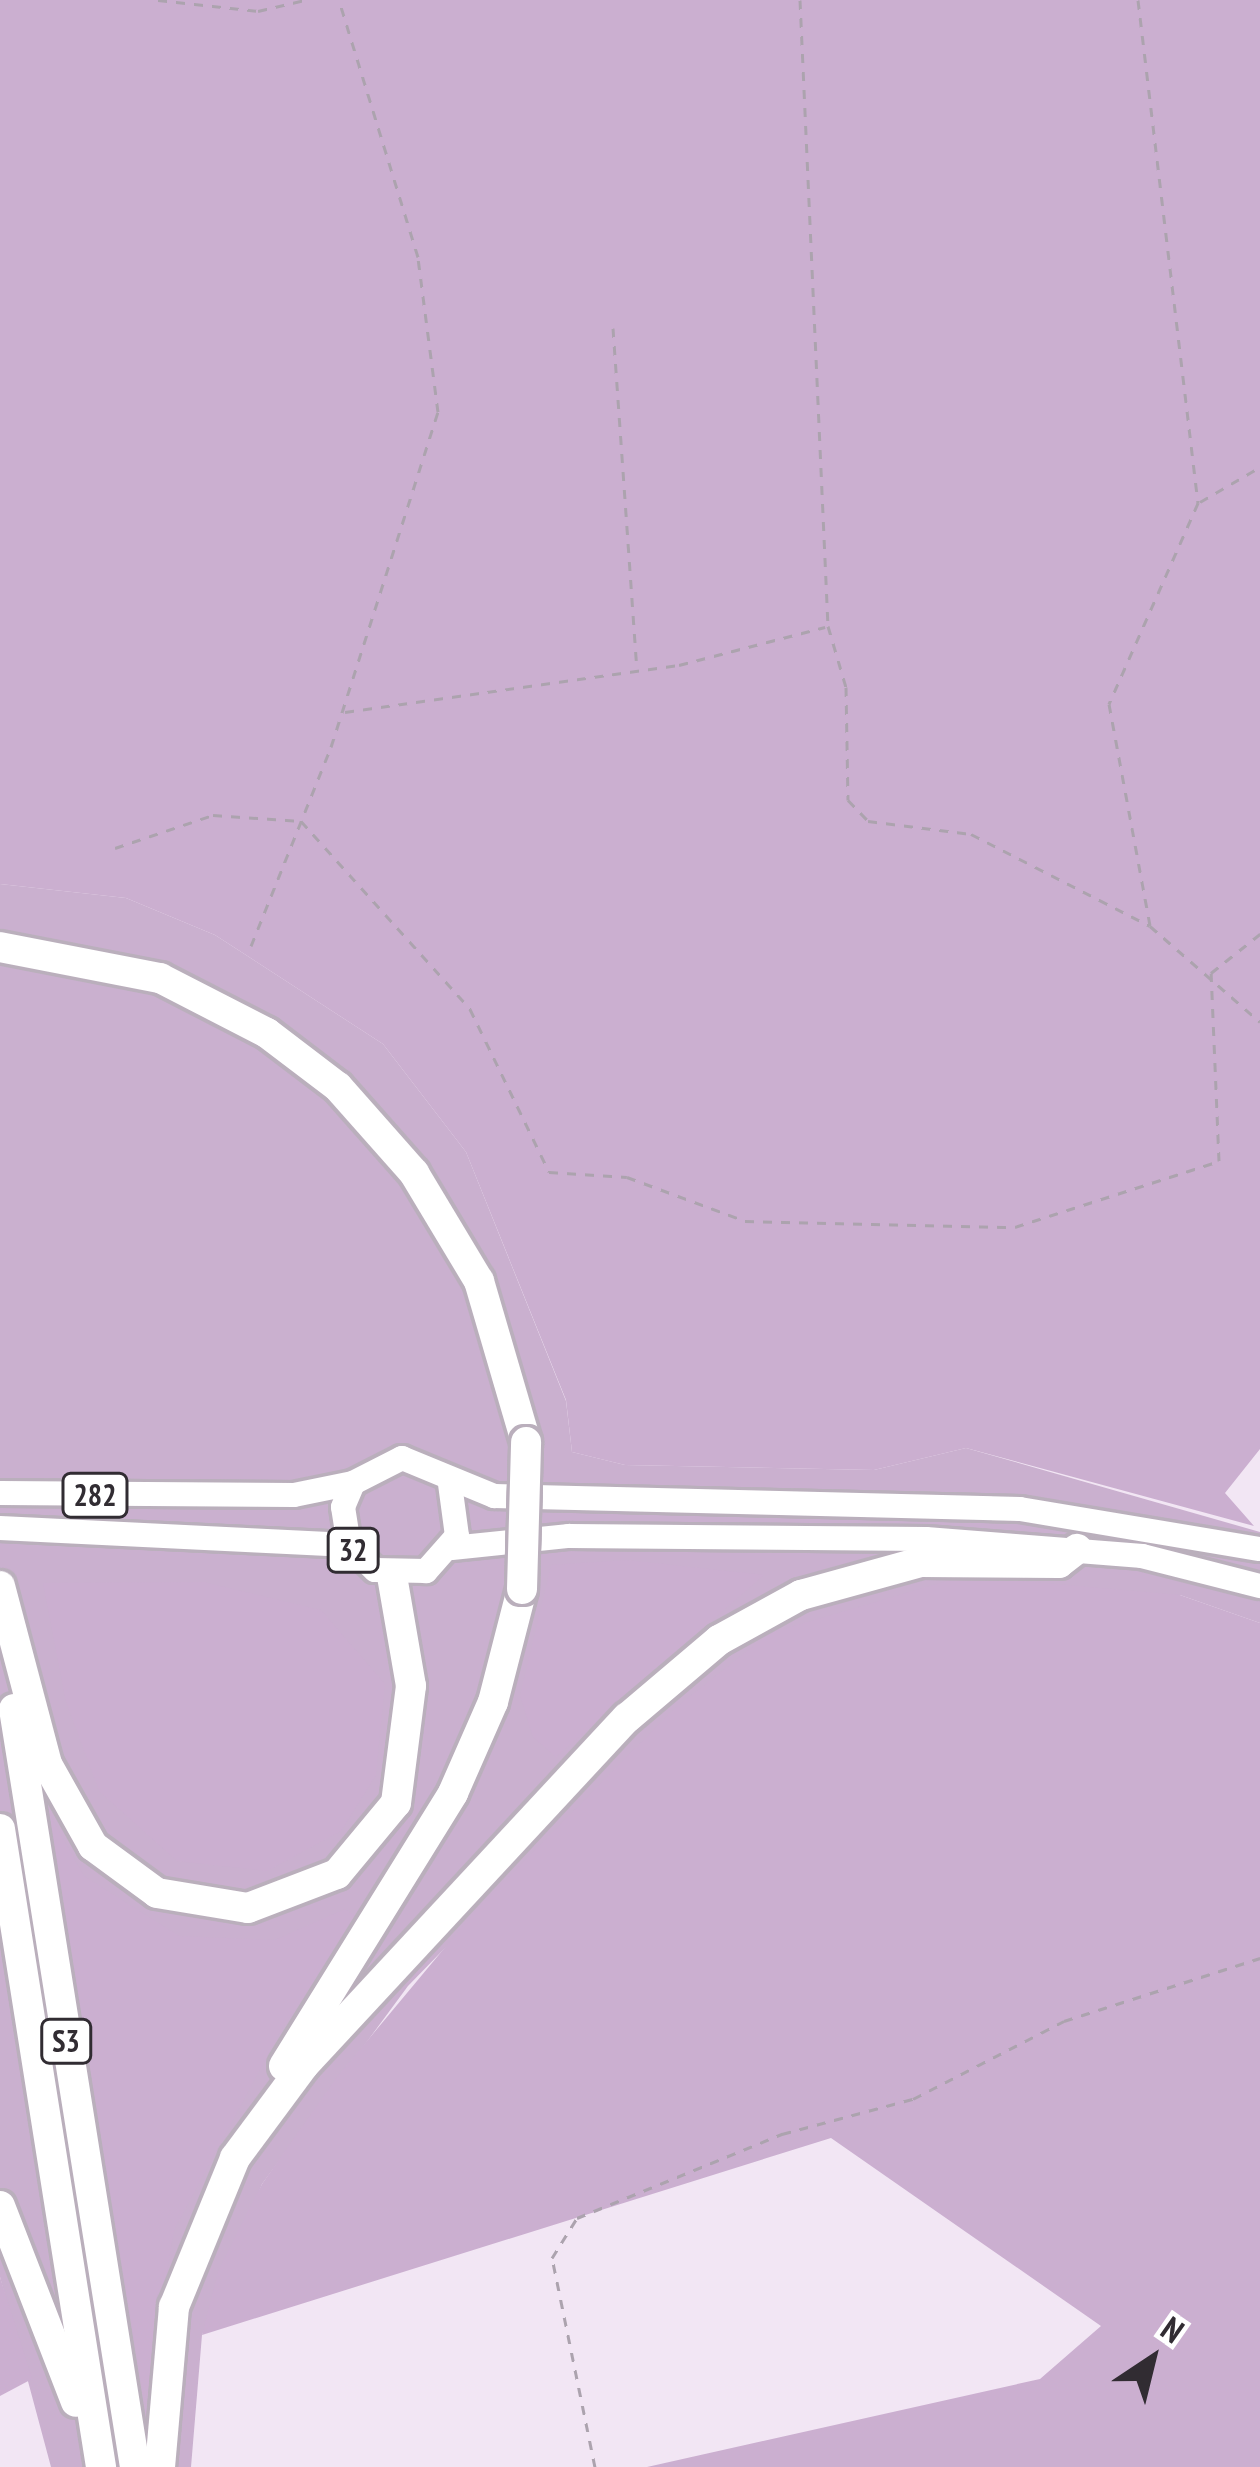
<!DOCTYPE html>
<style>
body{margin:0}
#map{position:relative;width:1260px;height:2467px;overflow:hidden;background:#f2e6f4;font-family:"PT Sans Narrow",sans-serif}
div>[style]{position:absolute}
.green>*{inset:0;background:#cab0cf}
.forest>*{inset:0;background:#cbafd0}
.path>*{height:3px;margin-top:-1.5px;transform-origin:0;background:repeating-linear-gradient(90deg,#aca3ae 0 9px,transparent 0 18px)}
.roads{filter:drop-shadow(3px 0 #baafbc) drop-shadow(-3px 0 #baafbc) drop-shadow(0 3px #baafbc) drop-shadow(0 -3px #baafbc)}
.major>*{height:24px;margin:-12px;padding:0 12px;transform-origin:12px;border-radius:12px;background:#fff}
.highway>*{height:30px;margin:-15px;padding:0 15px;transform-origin:15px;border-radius:15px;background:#fff}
.bridges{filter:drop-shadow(3px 0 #baafbc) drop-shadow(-3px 0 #baafbc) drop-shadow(0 3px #baafbc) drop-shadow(0 -3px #baafbc)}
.highway-bridge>*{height:30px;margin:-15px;padding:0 15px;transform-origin:15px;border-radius:15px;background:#fff}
span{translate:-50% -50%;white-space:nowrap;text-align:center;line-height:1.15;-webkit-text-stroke:10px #fff;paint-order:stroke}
.shield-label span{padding:3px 9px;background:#fff;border:3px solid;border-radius:9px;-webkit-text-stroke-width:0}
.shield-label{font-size:30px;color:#312c32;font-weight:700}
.north{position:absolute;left:1092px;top:2299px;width:120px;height:120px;-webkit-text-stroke:9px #fff;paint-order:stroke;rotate:35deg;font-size:33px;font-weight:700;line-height:48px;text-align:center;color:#312c32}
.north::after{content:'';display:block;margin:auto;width:42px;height:54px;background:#312c32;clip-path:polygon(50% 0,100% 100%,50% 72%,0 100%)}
</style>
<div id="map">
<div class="green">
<i style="clip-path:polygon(0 884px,126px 898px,215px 935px,383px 1044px,466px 1152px,566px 1401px,572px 1452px,625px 1465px,874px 1470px,966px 1448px,1260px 1532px,1260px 1623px,1180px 1595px,561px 1829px,408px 1986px,262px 2184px,202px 2335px,191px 2467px,51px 2467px,0 2277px)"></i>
</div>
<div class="forest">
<i style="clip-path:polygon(0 0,1260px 0,1260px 1449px,1225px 1493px,1254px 1526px,966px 1448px,874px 1470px,625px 1465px,572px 1452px,566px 1400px,466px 1152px,383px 1044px,215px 935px,126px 898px,0 884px)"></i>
<i style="clip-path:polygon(627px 1560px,764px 1575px,556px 1757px,533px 1737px,520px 1695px,551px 1565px)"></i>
<i style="clip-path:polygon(964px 1576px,1180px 1595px,1260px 1623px,1260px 2467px,647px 2467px,1040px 2379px,1101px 2326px,831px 2138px,202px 2335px,218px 2272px,262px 2184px,337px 2077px,477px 1909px,674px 1709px,770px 1633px)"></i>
<i style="clip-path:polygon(204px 1582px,321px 1610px,385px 1684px,376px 1775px,341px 1831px,267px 1871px,177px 1861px,99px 1791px,66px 1702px,43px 1583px)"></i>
<i style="clip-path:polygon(47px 1810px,84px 1876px,179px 1936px,275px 1940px,345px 1909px,358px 1918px,281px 2030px,174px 2230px,145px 2405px)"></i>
<i style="clip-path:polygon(0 2277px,32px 2379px,0 2396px)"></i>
</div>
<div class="path">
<i style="left:158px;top:0;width:101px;rotate:6.3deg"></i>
<i style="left:258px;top:11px;width:48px;rotate:-13.2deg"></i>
<i style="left:800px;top:0;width:627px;rotate:87.44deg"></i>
<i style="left:828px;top:626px;width:64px;rotate:73.6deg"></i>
<i style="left:846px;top:687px;width:113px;rotate:89deg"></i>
<i style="left:848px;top:800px;width:29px;rotate:46deg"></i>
<i style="left:868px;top:821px;width:104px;rotate:7.2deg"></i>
<i style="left:971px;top:834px;width:201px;rotate:27.2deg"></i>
<i style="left:1138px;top:0;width:507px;rotate:83.2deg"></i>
<i style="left:1198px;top:503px;width:220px;rotate:113.9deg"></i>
<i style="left:1109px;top:704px;width:226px;rotate:79.5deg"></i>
<i style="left:1150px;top:926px;width:146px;rotate:41.1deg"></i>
<i style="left:613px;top:328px;width:343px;rotate:86deg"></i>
<i style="left:1200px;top:502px;width:69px;rotate:-30.3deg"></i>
<i style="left:345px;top:712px;width:337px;rotate:-8deg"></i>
<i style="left:679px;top:665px;width:151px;rotate:-14.6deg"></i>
<i style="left:115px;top:848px;width:103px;rotate:-18.6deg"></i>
<i style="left:213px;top:815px;width:88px;rotate:3.9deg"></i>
<i style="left:301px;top:821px;width:253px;rotate:48deg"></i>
<i style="left:470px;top:1009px;width:181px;rotate:64.1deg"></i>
<i style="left:549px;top:1172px;width:78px;rotate:3.7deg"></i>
<i style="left:627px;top:1177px;width:126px;rotate:20.4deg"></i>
<i style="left:745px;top:1221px;width:270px;rotate:1.3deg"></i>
<i style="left:1015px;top:1227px;width:214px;rotate:-17.9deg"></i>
<i style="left:1219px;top:1161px;width:188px;rotate:-92.4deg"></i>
<i style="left:1211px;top:973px;width:63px;rotate:-38.5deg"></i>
<i style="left:251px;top:946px;width:214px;rotate:-68.1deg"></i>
<i style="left:331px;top:747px;width:352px;rotate:-72.3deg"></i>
<i style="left:438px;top:412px;width:156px;rotate:-97.4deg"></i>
<i style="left:418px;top:257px;width:269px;rotate:-107.1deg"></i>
<i style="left:595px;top:2467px;width:213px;rotate:-101.6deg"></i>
<i style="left:552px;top:2258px;width:47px;rotate:-58deg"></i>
<i style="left:577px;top:2218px;width:222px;rotate:-22.3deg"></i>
<i style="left:782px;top:2134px;width:136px;rotate:-15deg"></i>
<i style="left:913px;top:2099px;width:170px;rotate:-27.3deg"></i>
<i style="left:1064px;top:2021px;width:206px;rotate:-17.8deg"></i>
</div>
<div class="roads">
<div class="major">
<i style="left:450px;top:1484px;width:52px;rotate:82.3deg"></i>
<i style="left:457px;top:1536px;width:47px;rotate:131.5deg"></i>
<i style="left:426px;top:1571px;width:51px;rotate:-178.9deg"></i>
<i style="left:375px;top:1570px;width:36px;rotate:-136deg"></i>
<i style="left:349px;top:1545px;width:38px;rotate:-99deg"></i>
<i style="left:343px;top:1507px;width:26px;rotate:-67deg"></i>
<i style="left:353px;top:1483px;width:55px;rotate:-27deg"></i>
<i style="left:402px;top:1458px;width:100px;rotate:22.4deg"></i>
<i style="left:494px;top:1496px;width:526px;rotate:1.42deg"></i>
<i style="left:1020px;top:1509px;width:243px;rotate:9.5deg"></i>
<i style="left:0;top:1493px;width:294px;rotate:0.4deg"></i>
<i style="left:294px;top:1495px;width:60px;rotate:-11.5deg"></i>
<i style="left:0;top:1528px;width:349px;rotate:2.8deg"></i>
<i style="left:452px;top:1548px;width:118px;rotate:-5.9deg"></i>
<i style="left:569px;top:1536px;width:357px;rotate:0.5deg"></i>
<i style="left:926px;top:1539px;width:217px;rotate:4.5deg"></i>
<i style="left:1142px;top:1556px;width:122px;rotate:14.3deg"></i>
</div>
<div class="highway">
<i style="left:0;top:947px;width:163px;rotate:11deg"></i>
<i style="left:160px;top:978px;width:120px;rotate:27.2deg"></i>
<i style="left:267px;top:1033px;width:89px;rotate:37.3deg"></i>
<i style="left:338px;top:1087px;width:115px;rotate:48.5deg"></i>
<i style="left:414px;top:1173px;width:126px;rotate:59deg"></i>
<i style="left:479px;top:1281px;width:168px;rotate:73.7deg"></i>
<i style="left:0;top:1586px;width:184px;rotate:75.2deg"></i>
<i style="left:47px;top:1764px;width:94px;rotate:60.7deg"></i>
<i style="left:93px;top:1846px;width:79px;rotate:36.3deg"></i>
<i style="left:157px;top:1893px;width:92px;rotate:9.4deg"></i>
<i style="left:248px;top:1908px;width:95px;rotate:-20.9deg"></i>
<i style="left:337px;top:1874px;width:92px;rotate:-50.3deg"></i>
<i style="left:396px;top:1803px;width:118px;rotate:-82.7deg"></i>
<i style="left:411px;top:1686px;width:112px;rotate:-99.8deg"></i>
<i style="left:14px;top:1709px;width:768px;rotate:80.93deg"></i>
<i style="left:0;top:1829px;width:646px;rotate:81deg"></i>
<i style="left:284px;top:2066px;width:321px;rotate:-58.2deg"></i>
<i style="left:453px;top:1793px;width:99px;rotate:-66.3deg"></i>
<i style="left:493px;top:1702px;width:117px;rotate:-75.6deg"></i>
<i style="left:0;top:2206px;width:210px;rotate:68.8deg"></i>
<i style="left:160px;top:2467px;width:161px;rotate:-85deg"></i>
<i style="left:174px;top:2307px;width:161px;rotate:-67.7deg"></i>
<i style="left:235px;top:2158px;width:116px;rotate:-53.4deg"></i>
<i style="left:304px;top:2065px;width:474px;rotate:-47.1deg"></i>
<i style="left:627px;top:1718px;width:121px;rotate:-40.3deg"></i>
<i style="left:719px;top:1640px;width:94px;rotate:-28.8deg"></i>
<i style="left:801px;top:1595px;width:124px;rotate:-15.4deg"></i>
<i style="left:921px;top:1562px;width:138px;rotate:0.4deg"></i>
<i style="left:1059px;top:1563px;width:23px;rotate:-38deg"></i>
</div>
</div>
<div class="bridges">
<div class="highway-bridge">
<i style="left:522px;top:1589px;width:147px;rotate:-88.4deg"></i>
</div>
</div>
<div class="shield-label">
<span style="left:95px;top:1495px">282</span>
<span style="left:353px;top:1550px">32</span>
<span style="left:66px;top:2041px">S3</span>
</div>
<div class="north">N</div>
</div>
